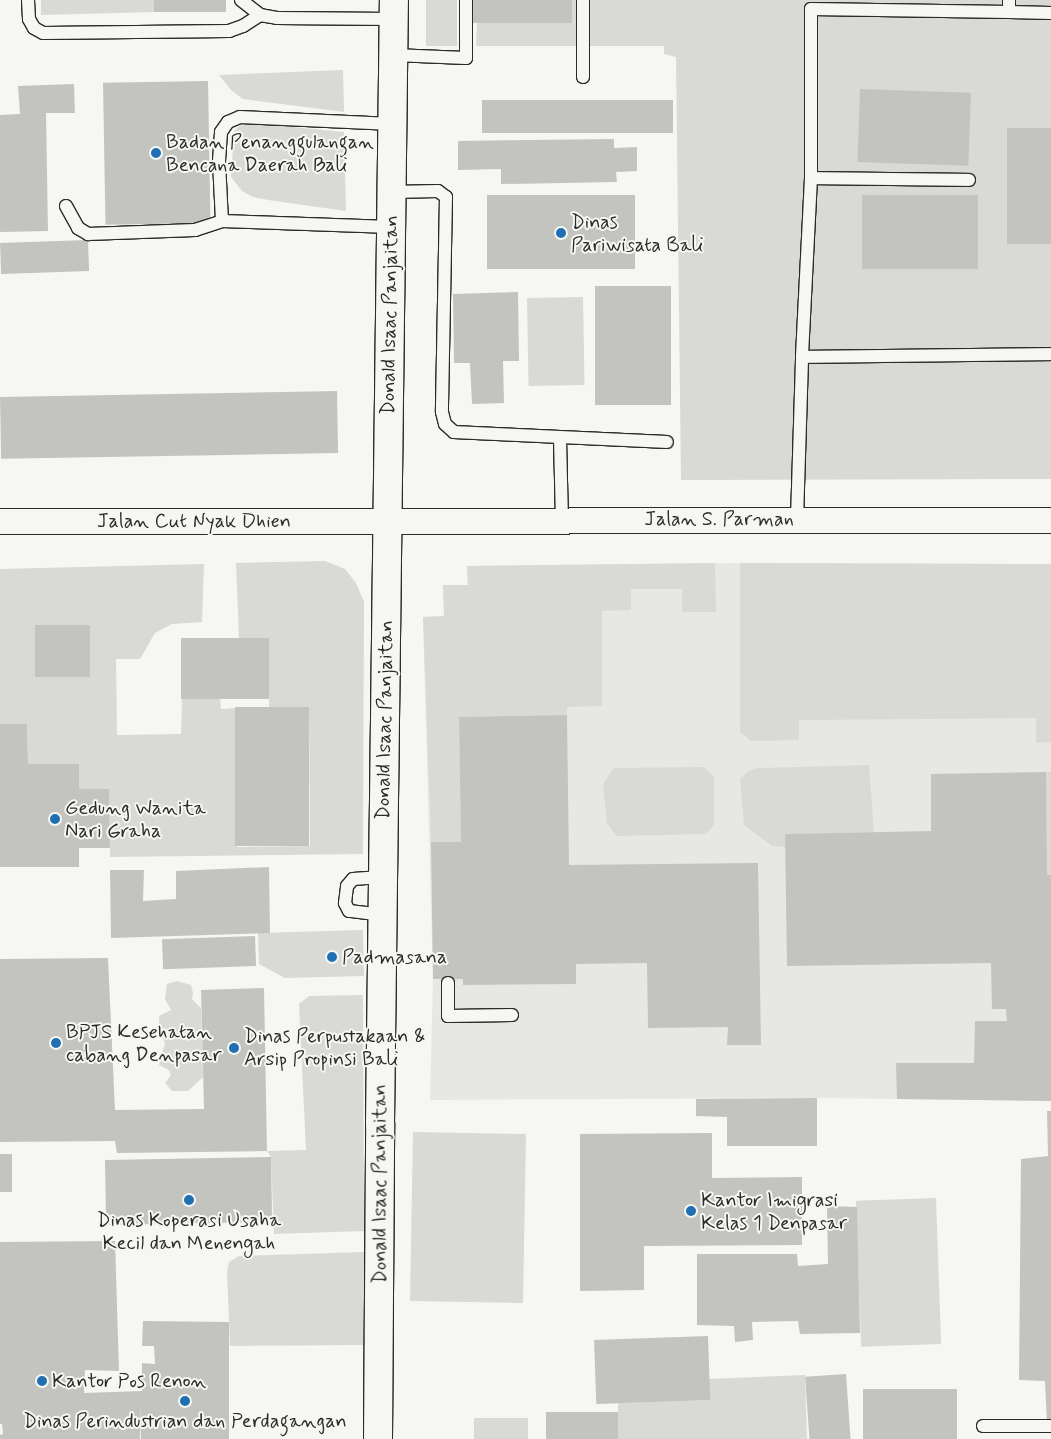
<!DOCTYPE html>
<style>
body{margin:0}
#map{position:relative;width:1051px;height:1439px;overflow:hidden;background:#f6f6f2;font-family:Mynerve,sans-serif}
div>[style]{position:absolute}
.built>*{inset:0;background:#e7e7e3}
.green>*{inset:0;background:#d9d9d5;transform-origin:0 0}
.building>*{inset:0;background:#c3c3c0;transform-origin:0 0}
.roads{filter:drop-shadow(1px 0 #2b2b2b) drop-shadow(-1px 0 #2b2b2b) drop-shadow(0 1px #2b2b2b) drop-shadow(0 -1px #2b2b2b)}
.service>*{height:12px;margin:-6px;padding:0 6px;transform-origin:6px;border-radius:6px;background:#f6f6f2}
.minor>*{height:25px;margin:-12.5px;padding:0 12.5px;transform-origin:12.5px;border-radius:12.5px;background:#f6f6f2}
.tertiary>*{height:28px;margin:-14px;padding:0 14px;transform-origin:14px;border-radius:14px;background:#f6f6f2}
.dots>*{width:14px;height:14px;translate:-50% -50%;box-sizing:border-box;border:2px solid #f6f6f2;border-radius:50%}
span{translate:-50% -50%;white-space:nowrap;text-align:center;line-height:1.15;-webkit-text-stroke:4px #f6f6f2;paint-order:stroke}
.poi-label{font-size:20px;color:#2b2b2b}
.left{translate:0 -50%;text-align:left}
.street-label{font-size:20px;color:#2b2b2b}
</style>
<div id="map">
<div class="built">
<i style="clip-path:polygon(740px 563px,1051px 564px,1051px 1101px,817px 1098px,430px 1100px,433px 979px,423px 617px,444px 616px,443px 585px,468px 585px,467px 566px)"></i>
</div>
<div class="green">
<i style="clip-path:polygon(41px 0,154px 0,154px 12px,41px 15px)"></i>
<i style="left:426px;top:0;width:31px;height:46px"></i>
<i style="clip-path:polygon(572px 0,1051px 0,1051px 479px,681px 480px,676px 57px,664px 54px,664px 46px,476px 46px,477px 23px)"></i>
<i style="clip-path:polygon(343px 70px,344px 112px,243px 99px,231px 90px,219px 75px)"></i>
<i style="clip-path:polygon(252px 123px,344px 132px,346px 211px,268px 200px,253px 197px,242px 191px,231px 177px,234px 131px,239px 126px)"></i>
<i style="left:583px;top:297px;width:88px;height:56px;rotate:89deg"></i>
<i style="clip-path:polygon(325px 561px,345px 569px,356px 583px,364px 602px,363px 854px,110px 857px,109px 789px,79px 789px,78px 764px,28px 764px,27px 724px,0 724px,0 569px,204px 564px,202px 622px,172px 624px,155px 633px,140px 659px,116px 659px,117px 735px,181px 734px,182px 699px,220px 698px,221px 709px,235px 708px,237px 847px,310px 846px,309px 707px,269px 707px,269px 638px,239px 638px,236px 563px)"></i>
<i style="clip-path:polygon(715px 563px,716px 612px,682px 612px,682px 589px,631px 589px,631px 610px,602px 611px,602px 706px,567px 707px,567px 715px,459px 717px,461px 842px,431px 842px,423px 617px,444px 616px,443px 585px,468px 585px,467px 566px)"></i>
<i style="clip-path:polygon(740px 563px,1051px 564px,1051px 742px,1036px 743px,1036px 718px,799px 720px,799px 740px,751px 741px,740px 732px)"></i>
<i style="clip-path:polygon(869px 765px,874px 832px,785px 834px,785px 847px,772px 846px,744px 825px,740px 779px,748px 771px,758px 768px)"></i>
<i style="clip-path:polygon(704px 767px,714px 777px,714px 825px,706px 834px,616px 836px,607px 823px,603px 784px,614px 768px)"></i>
<i style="clip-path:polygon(1046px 772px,1051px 772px,1051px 875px,1047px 875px)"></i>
<i style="clip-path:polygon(363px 930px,364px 976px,285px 978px,259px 964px,258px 933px)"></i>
<i style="clip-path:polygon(177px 981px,191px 985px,193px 993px,192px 999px,201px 1008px,203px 1077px,188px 1091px,172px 1091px,165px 1083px,171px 1075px,169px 1070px,159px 1065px,165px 1043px,159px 1030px,159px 1016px,171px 1010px,165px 999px,167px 984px)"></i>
<i style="clip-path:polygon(363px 995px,364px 1231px,274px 1234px,271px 1157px,267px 1151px,306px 1150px,299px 1004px,309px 996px)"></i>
<i style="left:413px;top:1132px;width:113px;height:169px;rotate:1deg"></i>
<i style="left:936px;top:1198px;width:146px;height:80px;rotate:88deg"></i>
<i style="clip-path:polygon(364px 1252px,365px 1345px,230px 1346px,227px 1272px,229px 1262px,239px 1256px)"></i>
<i style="clip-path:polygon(805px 1375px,807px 1439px,618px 1439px,618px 1403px,709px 1400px,709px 1379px)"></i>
<i style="left:474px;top:1418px;width:54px;height:21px"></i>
</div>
<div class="building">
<i style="left:154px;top:0;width:72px;height:12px"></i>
<i style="left:472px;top:0;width:100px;height:23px"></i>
<i style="left:208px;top:81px;width:142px;height:105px;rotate:89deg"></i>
<i style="clip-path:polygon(74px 84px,75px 113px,46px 113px,48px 231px,0 232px,0 115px,20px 114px,18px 86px)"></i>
<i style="left:860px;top:89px;width:111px;height:73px;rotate:2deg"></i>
<i style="left:673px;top:100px;width:33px;height:191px;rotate:90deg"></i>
<i style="left:1007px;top:128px;width:44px;height:116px"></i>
<i style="clip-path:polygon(614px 139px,614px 148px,637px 147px,637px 171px,616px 172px,617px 182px,501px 184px,501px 169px,458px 170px,458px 141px)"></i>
<i style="left:635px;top:195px;width:74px;height:148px;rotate:90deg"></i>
<i style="left:862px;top:195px;width:116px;height:74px"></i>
<i style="left:88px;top:240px;width:31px;height:88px;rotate:88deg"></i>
<i style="left:595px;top:286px;width:76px;height:119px"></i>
<i style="clip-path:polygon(518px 292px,519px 361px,503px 361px,504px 403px,472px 404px,470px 363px,454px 363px,453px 294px)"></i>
<i style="left:337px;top:391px;width:62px;height:337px;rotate:89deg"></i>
<i style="left:90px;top:625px;width:52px;height:55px;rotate:90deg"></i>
<i style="left:181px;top:638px;width:88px;height:61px"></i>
<i style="left:309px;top:707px;width:139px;height:74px;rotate:90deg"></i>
<i style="clip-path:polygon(567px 715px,569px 865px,758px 863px,761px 1045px,727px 1045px,728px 1027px,648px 1028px,647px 963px,576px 964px,576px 984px,463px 985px,463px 979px,433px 979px,431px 842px,461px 842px,459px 717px)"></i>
<i style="clip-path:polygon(0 724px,27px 724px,28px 764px,79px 764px,79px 789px,109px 789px,110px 848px,79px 848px,79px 867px,0 867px)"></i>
<i style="clip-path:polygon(1046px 772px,1047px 875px,1051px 875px,1051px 1101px,897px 1099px,896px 1063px,974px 1063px,975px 1021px,1007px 1021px,1006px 1009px,992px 1009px,991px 963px,787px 966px,785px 834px,931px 831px,931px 774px)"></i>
<i style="clip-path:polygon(269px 867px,270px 933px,111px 938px,110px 870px,144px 870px,143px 901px,176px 899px,176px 871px)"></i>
<i style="left:255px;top:936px;width:30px;height:93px;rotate:88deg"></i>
<i style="clip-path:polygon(108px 958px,115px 1110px,204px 1109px,201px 990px,264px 988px,267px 1151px,117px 1153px,115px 1141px,0 1142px,0 959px)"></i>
<i style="clip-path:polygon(817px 1098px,817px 1146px,727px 1146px,727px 1117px,696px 1116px,696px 1099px)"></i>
<i style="clip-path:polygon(1047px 1111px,1051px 1111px,1051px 1424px,1047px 1424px,1045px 1381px,1019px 1380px,1021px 1159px,1048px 1156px)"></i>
<i style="clip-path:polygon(712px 1133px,712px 1178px,802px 1177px,802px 1245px,644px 1246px,644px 1290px,580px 1291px,580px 1134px)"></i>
<i style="left:0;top:1154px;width:12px;height:38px"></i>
<i style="left:271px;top:1157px;width:65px;height:166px;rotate:89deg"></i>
<i style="clip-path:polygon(827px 1206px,857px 1207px,860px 1333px,800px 1334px,798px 1321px,752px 1322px,753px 1340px,735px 1342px,734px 1326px,697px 1325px,697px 1254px,797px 1254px,798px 1266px,828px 1264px)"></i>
<i style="clip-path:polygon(115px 1241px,119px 1371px,85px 1370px,84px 1393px,142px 1391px,142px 1363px,155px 1364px,154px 1346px,142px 1346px,143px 1321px,229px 1322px,229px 1439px,141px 1439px,141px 1404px,140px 1439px,0 1439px,0 1435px,3px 1434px,2px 1424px,0 1424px,0 1242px)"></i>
<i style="left:708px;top:1336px;width:64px;height:114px;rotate:88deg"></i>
<i style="left:846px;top:1374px;width:65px;height:41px;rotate:86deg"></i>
<i style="left:863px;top:1389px;width:94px;height:50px"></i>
<i style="left:618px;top:1412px;width:27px;height:72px;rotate:90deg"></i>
</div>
<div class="roads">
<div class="service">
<i style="left:28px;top:0;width:19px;rotate:87deg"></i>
<i style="left:29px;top:19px;width:10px;rotate:61deg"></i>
<i style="left:34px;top:28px;width:10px;rotate:29deg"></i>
<i style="left:43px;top:33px;width:186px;rotate:-0.6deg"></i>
<i style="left:229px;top:31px;width:15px;rotate:-20deg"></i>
<i style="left:243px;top:26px;width:20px;rotate:-33deg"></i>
<i style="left:241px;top:0;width:24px;rotate:38deg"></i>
<i style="left:260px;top:15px;width:17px;rotate:10deg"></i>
<i style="left:277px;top:18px;width:116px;rotate:0.5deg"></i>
<i style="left:583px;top:0;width:77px;rotate:90deg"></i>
<i style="left:1009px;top:0;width:12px;rotate:90deg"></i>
<i style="left:1009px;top:12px;width:42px;rotate:1.4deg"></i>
<i style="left:1009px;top:12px;width:198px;rotate:-179.1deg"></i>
<i style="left:811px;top:9px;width:169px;rotate:90deg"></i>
<i style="left:811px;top:178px;width:179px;rotate:92.9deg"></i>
<i style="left:802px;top:357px;width:249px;rotate:-0.7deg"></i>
<i style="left:393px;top:55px;width:73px;rotate:2.4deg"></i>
<i style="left:466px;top:58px;width:58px;rotate:-90deg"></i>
<i style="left:811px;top:178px;width:158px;rotate:0.7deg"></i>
<i style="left:391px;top:192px;width:47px;rotate:-1.2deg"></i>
<i style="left:438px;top:191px;width:10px;rotate:37deg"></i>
<i style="left:446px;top:197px;width:215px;rotate:91.1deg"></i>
<i style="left:442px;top:412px;width:12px;rotate:76deg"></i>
<i style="left:445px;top:424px;width:12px;rotate:42deg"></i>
<i style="left:454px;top:432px;width:213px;rotate:2.7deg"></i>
<i style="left:66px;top:206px;width:25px;rotate:61deg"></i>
<i style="left:78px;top:228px;width:12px;rotate:31deg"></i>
<i style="left:88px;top:234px;width:107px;rotate:-2.1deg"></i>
<i style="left:195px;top:230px;width:28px;rotate:-18deg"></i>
<i style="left:391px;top:227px;width:169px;rotate:-178deg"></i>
<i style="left:222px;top:221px;width:60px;rotate:-92.9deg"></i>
<i style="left:219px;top:161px;width:29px;rotate:-86deg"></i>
<i style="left:221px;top:132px;width:12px;rotate:-55deg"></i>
<i style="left:228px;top:122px;width:13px;rotate:-23deg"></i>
<i style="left:240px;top:117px;width:152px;rotate:2.6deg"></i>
<i style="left:560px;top:439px;width:80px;rotate:88.6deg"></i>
<i style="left:797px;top:519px;width:162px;rotate:-88.2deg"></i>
<i style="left:383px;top:915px;width:34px;rotate:-173deg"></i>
<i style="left:349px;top:911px;width:9px;rotate:-117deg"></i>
<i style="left:345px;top:903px;width:17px;rotate:-83deg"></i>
<i style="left:347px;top:886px;width:9px;rotate:-49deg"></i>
<i style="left:353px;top:879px;width:31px;rotate:-4deg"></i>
<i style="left:448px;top:983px;width:33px;rotate:90deg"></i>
<i style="left:448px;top:1016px;width:64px;rotate:-0.9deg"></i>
<i style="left:983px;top:1426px;width:68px"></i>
</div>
<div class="minor">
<i style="left:0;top:521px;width:1051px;rotate:-0.05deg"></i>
</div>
<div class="tertiary">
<i style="left:378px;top:1439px;width:316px;rotate:-89.6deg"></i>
<i style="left:380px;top:1123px;width:1123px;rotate:-89.29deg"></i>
</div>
</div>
<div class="dots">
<i style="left:156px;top:153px;background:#1f6fb2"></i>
<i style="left:561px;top:233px;background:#1f6fb2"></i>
<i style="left:55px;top:819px;background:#1f6fb2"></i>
<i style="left:332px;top:957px;background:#1f6fb2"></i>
<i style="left:56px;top:1043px;background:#1f6fb2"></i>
<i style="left:234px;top:1048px;background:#1f6fb2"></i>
<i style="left:189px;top:1200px;background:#1f6fb2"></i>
<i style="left:691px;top:1211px;background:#1f6fb2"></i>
<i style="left:42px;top:1381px;background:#1f6fb2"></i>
<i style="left:185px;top:1401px;background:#1f6fb2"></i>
</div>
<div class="poi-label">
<span class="left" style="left:166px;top:154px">Badan Penanggulangan<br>Bencana Daerah Bali</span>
<span class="left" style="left:571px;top:234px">Dinas<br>Pariwisata Bali</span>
<span class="left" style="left:65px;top:820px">Gedung Wanita<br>Nari Graha</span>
<span class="left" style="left:342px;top:957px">Padmasana</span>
<span class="left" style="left:66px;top:1044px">BPJS Kesehatan<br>cabang Denpasar</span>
<span class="left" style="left:244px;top:1048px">Dinas Perpustakaan &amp;<br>Arsip Propinsi Bali</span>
<span class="left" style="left:701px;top:1212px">Kantor Imigrasi<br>Kelas 1 Denpasar</span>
<span style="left:189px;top:1232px">Dinas Koperasi Usaha<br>Kecil dan Menengah</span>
<span class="left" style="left:52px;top:1381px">Kantor Pos Renon</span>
<span style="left:185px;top:1421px">Dinas Perindustrian dan Perdagangan</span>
</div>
<div class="street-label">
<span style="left:390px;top:315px;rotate:-89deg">Donald Isaac Panjaitan</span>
<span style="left:719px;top:519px">Jalan S. Parman</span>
<span style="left:194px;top:521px">Jalan Cut Nyak Dhien</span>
<span style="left:385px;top:720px;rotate:-89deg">Donald Isaac Panjaitan</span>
<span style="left:380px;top:1184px;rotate:-90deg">Donald Isaac Panjaitan</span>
</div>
</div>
